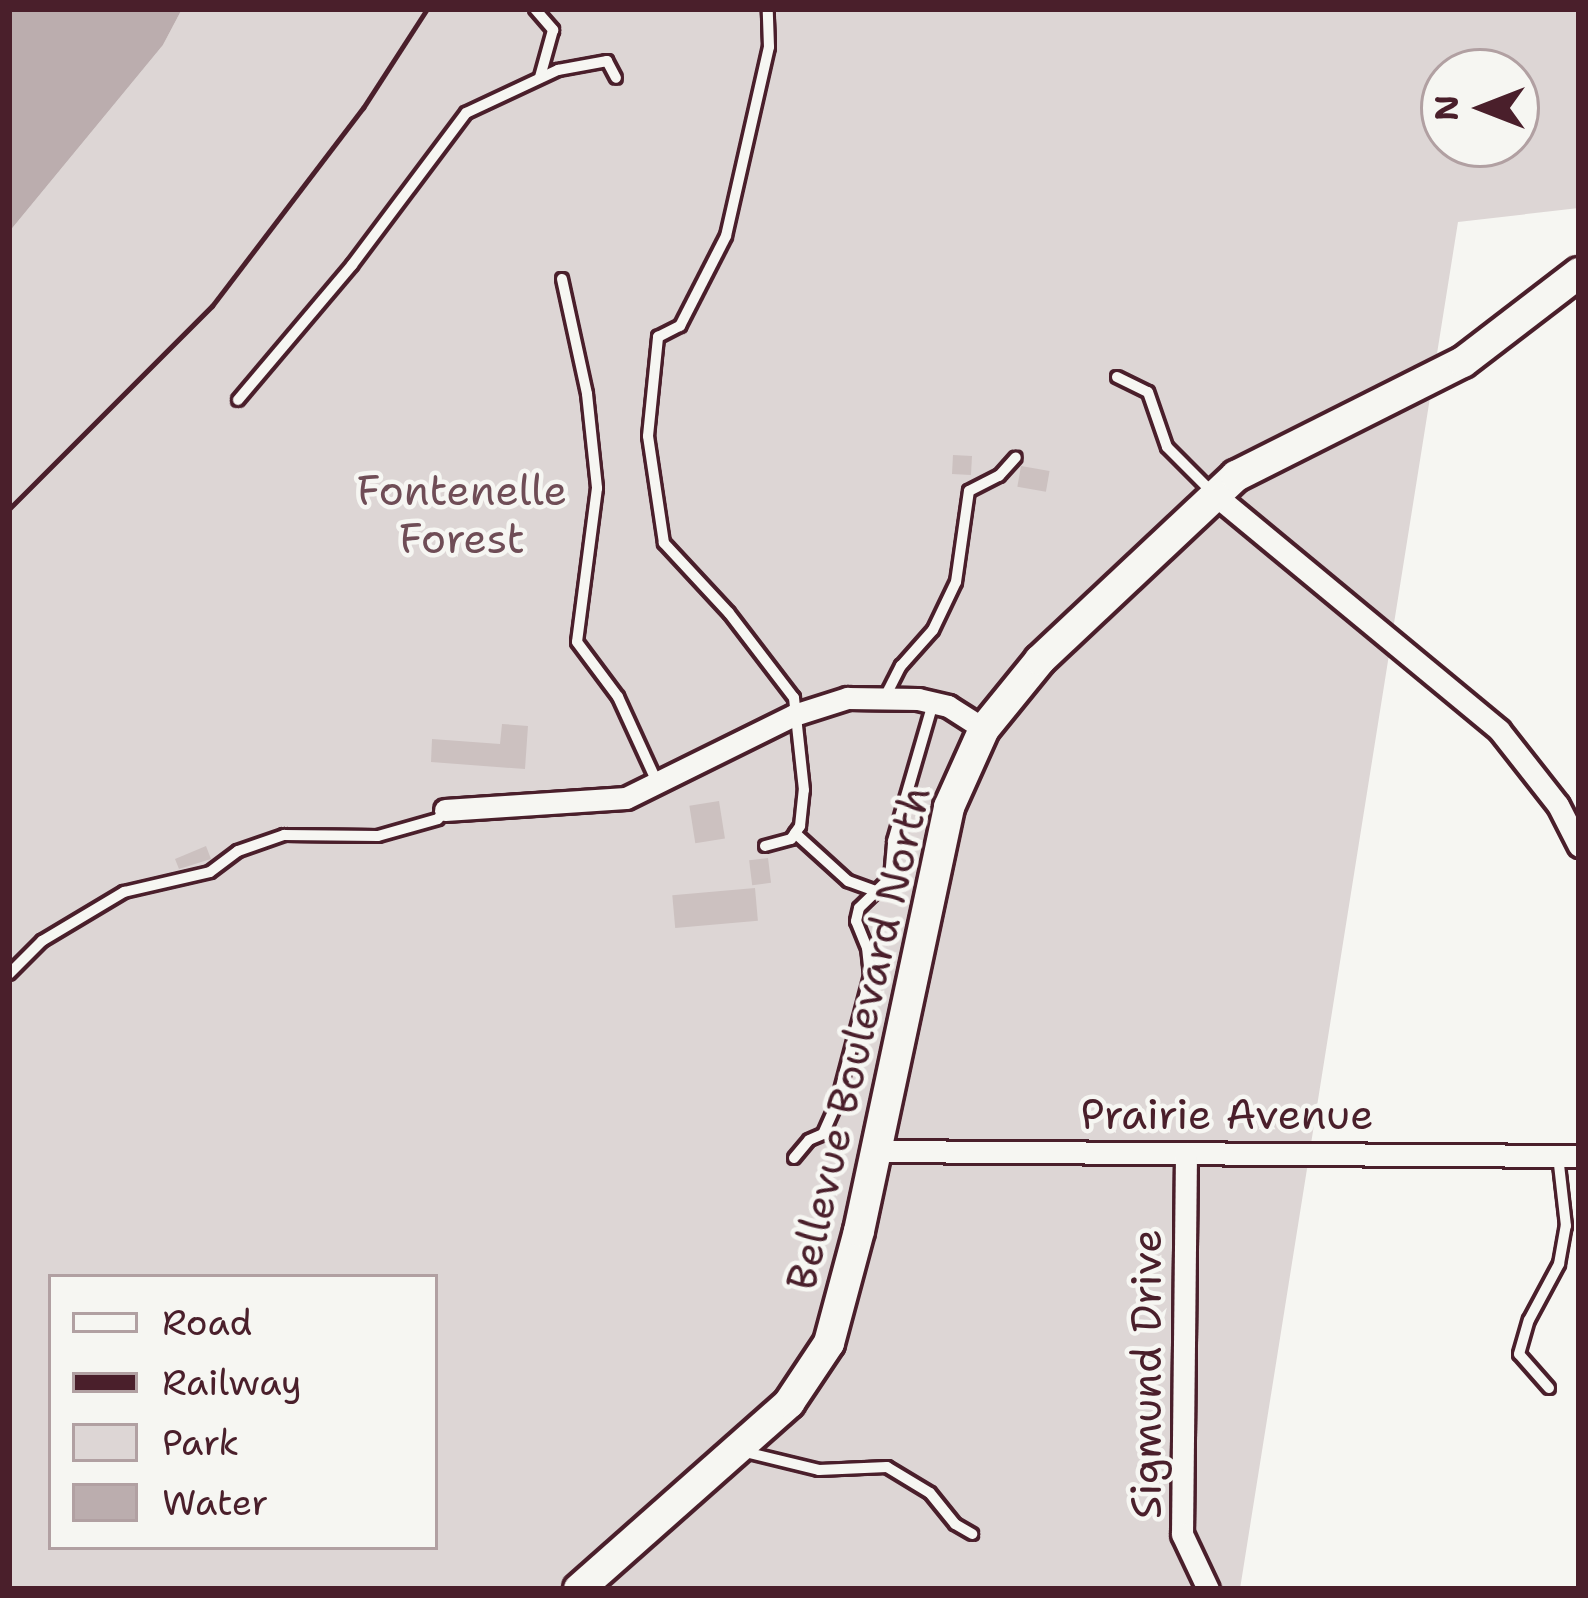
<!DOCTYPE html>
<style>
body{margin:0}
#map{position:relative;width:1588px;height:1598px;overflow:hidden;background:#f6f6f2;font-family:"Shantell Sans",sans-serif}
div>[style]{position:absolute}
.green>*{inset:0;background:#ddd6d5}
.water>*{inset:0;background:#bbadae}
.building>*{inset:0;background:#ccc1c0;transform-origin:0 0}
.roads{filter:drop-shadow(3px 0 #4a1f2b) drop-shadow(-3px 0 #4a1f2b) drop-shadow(0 3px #4a1f2b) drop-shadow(0 -3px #4a1f2b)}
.service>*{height:10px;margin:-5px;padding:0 5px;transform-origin:5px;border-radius:5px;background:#f6f6f2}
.minor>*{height:21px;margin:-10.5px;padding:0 10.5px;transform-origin:10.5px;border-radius:10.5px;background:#f6f6f2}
.secondary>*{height:30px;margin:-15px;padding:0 15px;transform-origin:15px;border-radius:15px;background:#f6f6f2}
.rail>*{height:4.5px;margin:-2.25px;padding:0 2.25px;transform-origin:2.25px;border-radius:2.25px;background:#4a1f2b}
span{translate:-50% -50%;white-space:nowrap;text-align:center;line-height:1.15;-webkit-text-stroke:9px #f6f6f2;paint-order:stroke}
.park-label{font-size:42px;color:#6f4d56}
.street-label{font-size:42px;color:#4a1f2b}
.frame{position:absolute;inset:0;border:12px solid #4a1f2b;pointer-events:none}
.legend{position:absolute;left:48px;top:1274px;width:390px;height:276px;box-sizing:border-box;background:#f6f6f2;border:3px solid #b1a0a2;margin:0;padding:15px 21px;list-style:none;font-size:36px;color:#4a1f2b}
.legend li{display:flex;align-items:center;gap:24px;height:60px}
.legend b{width:60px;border:3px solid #b1a0a2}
.north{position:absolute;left:1420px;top:48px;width:120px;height:120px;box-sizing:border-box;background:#f6f6f2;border:3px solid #b1a0a2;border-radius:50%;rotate:270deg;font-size:33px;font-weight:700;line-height:48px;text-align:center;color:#4a1f2b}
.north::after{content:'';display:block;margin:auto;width:42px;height:54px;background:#4a1f2b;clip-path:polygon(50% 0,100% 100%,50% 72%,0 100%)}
</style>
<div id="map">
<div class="green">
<i style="clip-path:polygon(evenodd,182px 9px,1579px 9px,1579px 208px,1458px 222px,1240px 1589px,9px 1589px,9px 232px,163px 45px,182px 9px,1444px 72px,1516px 72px,1516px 144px,1444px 144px,1444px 72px,182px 9px,51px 1277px,435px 1277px,435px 1547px,51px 1547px,51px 1277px)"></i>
</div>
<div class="water">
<i style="clip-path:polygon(9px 9px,182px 9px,163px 45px,9px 232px)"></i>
</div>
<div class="building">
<i style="left:953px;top:455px;width:19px;height:19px;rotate:3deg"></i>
<i style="left:1021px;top:466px;width:29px;height:21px;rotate:10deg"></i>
<i style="clip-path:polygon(502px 724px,528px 726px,525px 769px,431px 762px,432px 739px,500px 744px)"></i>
<i style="left:719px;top:801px;width:38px;height:30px;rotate:81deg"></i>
<i style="clip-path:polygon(206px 846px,211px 859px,179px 869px,175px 859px)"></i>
<i style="left:768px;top:858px;width:25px;height:19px;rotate:83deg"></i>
<i style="left:755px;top:888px;width:33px;height:83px;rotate:85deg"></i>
</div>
<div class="roads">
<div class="service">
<i style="left:535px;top:9px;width:28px;rotate:49deg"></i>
<i style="left:553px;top:30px;width:49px;rotate:105.5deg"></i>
<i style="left:562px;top:279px;width:118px;rotate:77.7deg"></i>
<i style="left:587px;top:394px;width:95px;rotate:83.9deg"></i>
<i style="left:597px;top:488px;width:155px;rotate:97.4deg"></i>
<i style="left:577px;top:642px;width:69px;rotate:53.3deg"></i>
<i style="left:618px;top:697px;width:94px;rotate:65.4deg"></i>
<i style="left:1117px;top:377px;width:34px;rotate:26deg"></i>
<i style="left:1148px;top:392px;width:58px;rotate:70.9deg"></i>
<i style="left:1167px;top:447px;width:66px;rotate:45deg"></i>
<i style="left:238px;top:400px;width:177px;rotate:-49.8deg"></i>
<i style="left:352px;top:265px;width:190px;rotate:-53.1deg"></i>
<i style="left:466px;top:113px;width:102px;rotate:-25.1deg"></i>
<i style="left:558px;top:70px;width:50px;rotate:-10.4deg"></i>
<i style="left:607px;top:61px;width:19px;rotate:62deg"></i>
<i style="left:886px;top:695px;width:33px;rotate:-63deg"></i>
<i style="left:901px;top:666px;width:48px;rotate:-48.4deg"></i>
<i style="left:933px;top:630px;width:53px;rotate:-64.4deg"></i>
<i style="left:956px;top:582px;width:92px;rotate:-81.9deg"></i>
<i style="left:969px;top:491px;width:34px;rotate:-27deg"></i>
<i style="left:999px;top:476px;width:25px;rotate:-48deg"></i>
<i style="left:795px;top:833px;width:72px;rotate:42.2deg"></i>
<i style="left:848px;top:881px;width:30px;rotate:20deg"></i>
<i style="left:765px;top:846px;width:27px;rotate:-15deg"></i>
<i style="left:791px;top:839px;width:16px;rotate:-55deg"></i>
<i style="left:800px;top:826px;width:36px;rotate:-84deg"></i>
<i style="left:804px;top:790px;width:93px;rotate:-96.2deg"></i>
<i style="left:794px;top:698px;width:107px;rotate:-127.4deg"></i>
<i style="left:729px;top:613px;width:96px;rotate:-132.9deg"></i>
<i style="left:664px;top:543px;width:108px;rotate:-98.5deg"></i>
<i style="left:648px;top:436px;width:100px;rotate:-84.2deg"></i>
<i style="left:658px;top:337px;width:25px;rotate:-27deg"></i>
<i style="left:680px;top:326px;width:101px;rotate:-62.9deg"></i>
<i style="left:726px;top:236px;width:194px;rotate:-77.2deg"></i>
<i style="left:769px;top:47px;width:38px;rotate:-92deg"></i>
<i style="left:9px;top:974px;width:47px;rotate:-45deg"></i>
<i style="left:42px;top:941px;width:96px;rotate:-30.9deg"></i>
<i style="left:124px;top:892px;width:88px;rotate:-13.1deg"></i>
<i style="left:210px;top:872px;width:35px;rotate:-37deg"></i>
<i style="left:238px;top:851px;width:49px;rotate:-19.2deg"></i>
<i style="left:284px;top:835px;width:94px;rotate:0.6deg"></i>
<i style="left:378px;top:836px;width:62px;rotate:-15.8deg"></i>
<i style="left:438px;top:819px;width:11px;rotate:-52deg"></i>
<i style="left:794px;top:1158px;width:23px;rotate:-50deg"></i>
<i style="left:809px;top:1140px;width:15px;rotate:-23deg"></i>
<i style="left:823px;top:1134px;width:35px;rotate:-66deg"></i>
<i style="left:837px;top:1102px;width:130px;rotate:-75.3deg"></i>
<i style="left:870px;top:976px;width:28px;rotate:-96deg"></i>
<i style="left:867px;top:948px;width:29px;rotate:-112deg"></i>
<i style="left:856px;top:921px;width:13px;rotate:-77deg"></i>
<i style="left:859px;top:908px;width:43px;rotate:-44.1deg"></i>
<i style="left:890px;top:878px;width:37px;rotate:-85deg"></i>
<i style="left:893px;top:841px;width:144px;rotate:-73.8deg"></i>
<i style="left:1549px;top:1388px;width:45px;rotate:-131.4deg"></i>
<i style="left:1519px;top:1354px;width:35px;rotate:-74deg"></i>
<i style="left:1529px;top:1320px;width:64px;rotate:-61.8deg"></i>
<i style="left:1559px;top:1264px;width:39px;rotate:-80deg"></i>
<i style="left:1566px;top:1226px;width:70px;rotate:-96.5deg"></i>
<i style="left:741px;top:1451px;width:80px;rotate:13.7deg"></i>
<i style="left:819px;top:1470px;width:68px;rotate:-2.5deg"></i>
<i style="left:887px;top:1467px;width:50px;rotate:31.2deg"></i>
<i style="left:930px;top:1493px;width:40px;rotate:51deg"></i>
<i style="left:955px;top:1524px;width:20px;rotate:30deg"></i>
</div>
<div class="minor">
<i style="left:1214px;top:494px;width:370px;rotate:39.6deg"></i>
<i style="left:1499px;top:730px;width:95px;rotate:51.8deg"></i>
<i style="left:1558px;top:805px;width:46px;rotate:62.9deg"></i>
<i style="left:445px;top:810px;width:181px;rotate:-3.8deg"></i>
<i style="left:626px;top:798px;width:187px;rotate:-26.3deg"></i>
<i style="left:794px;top:715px;width:56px;rotate:-17.8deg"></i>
<i style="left:847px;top:698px;width:71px;rotate:0.8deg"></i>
<i style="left:918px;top:699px;width:31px;rotate:13deg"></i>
<i style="left:948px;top:706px;width:43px;rotate:32.6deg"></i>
<i style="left:875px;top:1151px;width:704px;rotate:0.41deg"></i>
<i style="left:1186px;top:1153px;width:381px;rotate:90.6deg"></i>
<i style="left:1182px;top:1534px;width:61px;rotate:64.7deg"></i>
</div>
<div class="secondary">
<i style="left:579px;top:1589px;width:281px;rotate:-41.5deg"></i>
<i style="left:789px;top:1403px;width:72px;rotate:-56.3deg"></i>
<i style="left:829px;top:1343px;width:116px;rotate:-75deg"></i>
<i style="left:859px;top:1231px;width:433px;rotate:-78deg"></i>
<i style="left:949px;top:807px;width:85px;rotate:-65.8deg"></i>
<i style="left:984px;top:729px;width:89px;rotate:-50.9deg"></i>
<i style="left:1040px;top:660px;width:269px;rotate:-43.2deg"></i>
<i style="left:1236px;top:476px;width:254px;rotate:-26.7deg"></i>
<i style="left:1463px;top:362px;width:146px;rotate:-37.5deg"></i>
</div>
</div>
<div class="rail">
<i style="left:9px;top:509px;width:287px;rotate:-45deg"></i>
<i style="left:212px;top:306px;width:249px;rotate:-52.7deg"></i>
<i style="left:363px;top:108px;width:118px;rotate:-57.1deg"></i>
</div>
<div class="park-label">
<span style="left:462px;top:514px">Fontenelle<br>Forest</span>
</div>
<div class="street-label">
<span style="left:858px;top:1038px;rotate:-77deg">Bellevue Boulevard North</span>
<span style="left:1227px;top:1114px">Prairie Avenue</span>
<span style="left:1146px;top:1374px;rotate:-90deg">Sigmund Drive</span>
</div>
<div class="frame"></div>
<ul class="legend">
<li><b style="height:15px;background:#f6f6f2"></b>Road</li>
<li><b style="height:15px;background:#4a1f2b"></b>Railway</li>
<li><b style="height:33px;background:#ddd6d5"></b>Park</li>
<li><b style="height:33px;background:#bbadae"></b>Water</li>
</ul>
<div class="north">N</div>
</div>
